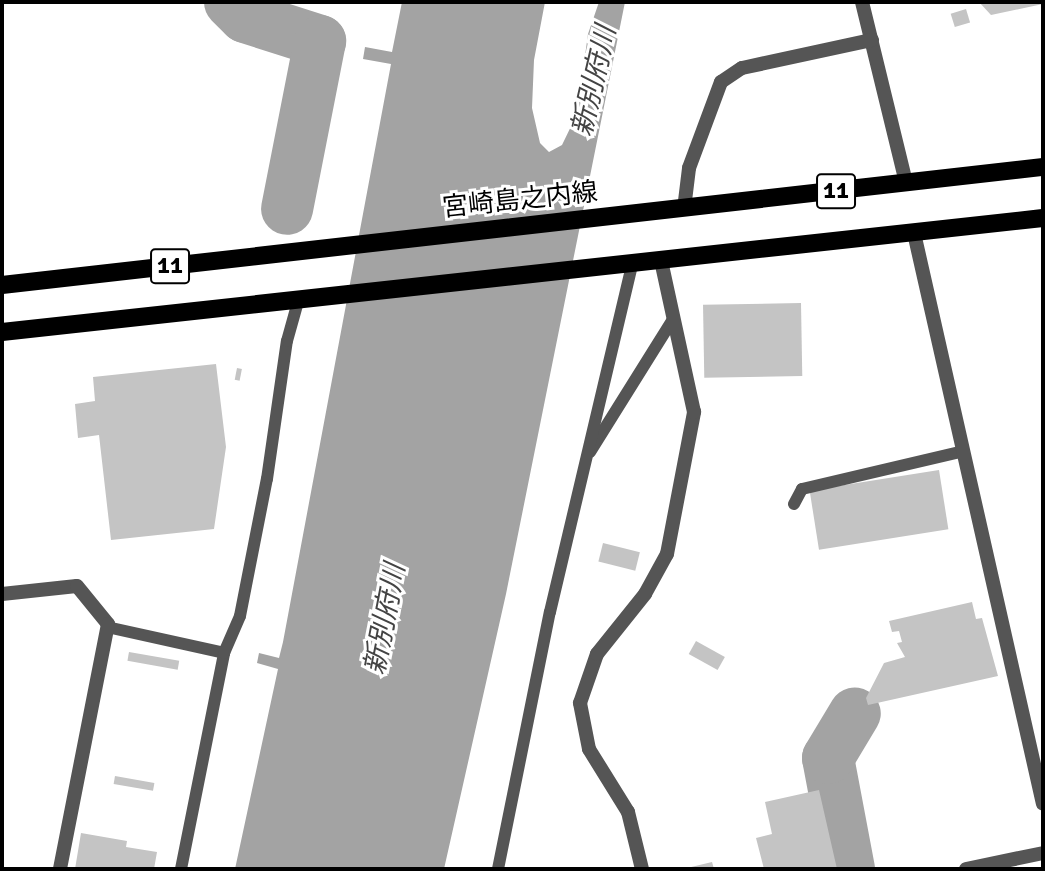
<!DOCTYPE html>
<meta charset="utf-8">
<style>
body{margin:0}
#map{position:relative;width:1045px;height:871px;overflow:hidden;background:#fff;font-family:Signika,"Noto Sans JP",sans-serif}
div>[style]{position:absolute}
.water>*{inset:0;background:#a3a3a3}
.river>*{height:52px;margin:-26px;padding:0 26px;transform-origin:26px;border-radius:26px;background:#a3a3a3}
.building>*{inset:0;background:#c4c4c4;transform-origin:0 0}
.service>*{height:12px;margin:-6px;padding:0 6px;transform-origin:6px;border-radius:6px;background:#555}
.minor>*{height:14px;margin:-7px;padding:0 7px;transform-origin:7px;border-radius:7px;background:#555}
.primary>*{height:18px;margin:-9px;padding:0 9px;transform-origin:9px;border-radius:9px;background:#000}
span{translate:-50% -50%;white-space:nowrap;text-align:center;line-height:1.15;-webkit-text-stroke:6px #fff;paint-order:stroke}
.shield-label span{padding:2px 5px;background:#fff;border:2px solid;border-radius:5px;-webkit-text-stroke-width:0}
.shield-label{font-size:24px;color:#000;font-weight:700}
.street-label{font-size:26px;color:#000}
.water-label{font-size:28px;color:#444;font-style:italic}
.frame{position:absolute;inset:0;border:4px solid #000;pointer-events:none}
</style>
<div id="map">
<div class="water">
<i style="clip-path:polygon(402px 2px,545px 2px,534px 60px,532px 108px,540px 143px,549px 152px,562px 145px,577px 114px,588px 34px,599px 2px,625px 2px,506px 594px,444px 869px,235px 869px,278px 669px,257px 663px,259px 653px,279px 658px,283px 642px,391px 64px,363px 59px,365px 47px,392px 52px)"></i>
</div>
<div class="river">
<i style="left:230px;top:2px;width:21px;rotate:45deg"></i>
<i style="left:245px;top:17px;width:79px;rotate:17.7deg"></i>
<i style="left:320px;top:41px;width:171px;rotate:101.1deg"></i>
<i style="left:849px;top:869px;width:113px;rotate:-100.7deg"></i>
<i style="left:828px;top:758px;width:52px;rotate:-59deg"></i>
</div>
<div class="building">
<i style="clip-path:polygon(979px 2px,1043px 2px,1043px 4px,991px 15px)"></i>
<i style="left:966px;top:9px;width:14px;height:16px;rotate:73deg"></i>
<i style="left:801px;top:303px;width:73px;height:98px;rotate:89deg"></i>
<i style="clip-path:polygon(216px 364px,226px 447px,214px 529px,111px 540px,99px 435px,78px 438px,75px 404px,95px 401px,93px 377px)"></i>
<i style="left:237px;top:368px;width:5px;height:12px;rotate:11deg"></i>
<i style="left:939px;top:470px;width:60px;height:131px;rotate:81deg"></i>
<i style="left:603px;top:543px;width:38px;height:19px;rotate:14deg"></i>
<i style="clip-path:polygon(972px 602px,976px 619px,982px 618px,998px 676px,868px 705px,866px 698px,884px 663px,905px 657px,897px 643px,902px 642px,899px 631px,892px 632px,889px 621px)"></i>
<i style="left:696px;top:641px;width:33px;height:15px;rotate:29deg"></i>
<i style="left:129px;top:652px;width:51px;height:9px;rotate:10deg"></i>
<i style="left:115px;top:776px;width:40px;height:8px;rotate:10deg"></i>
<i style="clip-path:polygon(819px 790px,837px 869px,764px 869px,756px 838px,772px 834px,765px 802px)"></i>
<i style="clip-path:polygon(81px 833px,127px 841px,126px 847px,157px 852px,154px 869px,75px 869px)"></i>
<i style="clip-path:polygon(712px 862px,714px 869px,687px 869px,687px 868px)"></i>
</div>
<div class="service">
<i style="left:590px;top:452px;width:157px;rotate:-58deg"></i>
<i style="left:794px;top:504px;width:17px;rotate:-62deg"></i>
<i style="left:802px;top:489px;width:166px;rotate:-13.2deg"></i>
<i style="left:107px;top:627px;width:120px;rotate:12.5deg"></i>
<i style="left:181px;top:869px;width:220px;rotate:-78.7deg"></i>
<i style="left:224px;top:653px;width:40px;rotate:-66.6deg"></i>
<i style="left:240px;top:616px;width:140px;rotate:-78.9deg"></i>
<i style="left:267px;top:479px;width:139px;rotate:-81.8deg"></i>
<i style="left:287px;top:341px;width:45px;rotate:-74.4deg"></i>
<i style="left:498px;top:869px;width:262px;rotate:-78.6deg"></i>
<i style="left:550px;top:612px;width:356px;rotate:-76.7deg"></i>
</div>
<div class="minor">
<i style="left:862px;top:2px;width:185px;rotate:76.3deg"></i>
<i style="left:684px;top:209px;width:41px;rotate:-83deg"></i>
<i style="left:689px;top:168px;width:92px;rotate:-69.6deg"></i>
<i style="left:721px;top:82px;width:25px;rotate:-34deg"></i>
<i style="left:742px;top:68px;width:133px;rotate:-12.2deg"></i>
<i style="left:914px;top:233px;width:585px;rotate:77.27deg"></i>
<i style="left:2px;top:594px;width:75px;rotate:-6.1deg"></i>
<i style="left:77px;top:586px;width:49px;rotate:50.8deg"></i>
<i style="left:108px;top:624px;width:250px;rotate:101.1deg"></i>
<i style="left:642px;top:869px;width:59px;rotate:-103.8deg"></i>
<i style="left:628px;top:812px;width:74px;rotate:-121.8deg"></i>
<i style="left:589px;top:749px;width:47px;rotate:-101.1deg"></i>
<i style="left:580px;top:703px;width:52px;rotate:-70.9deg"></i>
<i style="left:597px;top:654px;width:77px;rotate:-51.3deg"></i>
<i style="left:645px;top:594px;width:46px;rotate:-61.2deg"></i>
<i style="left:667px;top:554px;width:145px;rotate:-79.2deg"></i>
<i style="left:694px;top:412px;width:155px;rotate:-102.3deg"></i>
<i style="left:966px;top:869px;width:79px;rotate:-11.7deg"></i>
</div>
<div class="primary">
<i style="left:2px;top:285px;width:1048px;rotate:-6.47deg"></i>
<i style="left:2px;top:332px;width:1047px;rotate:-6.25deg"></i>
</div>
<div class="shield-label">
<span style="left:836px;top:191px">11</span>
<span style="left:170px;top:266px">11</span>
</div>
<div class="street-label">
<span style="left:520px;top:201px;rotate:-6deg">宮崎島之内線</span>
</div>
<div class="water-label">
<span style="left:594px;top:81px;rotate:-77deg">新別府川</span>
<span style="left:385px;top:619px;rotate:-79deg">新別府川</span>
</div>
<div class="frame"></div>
</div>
